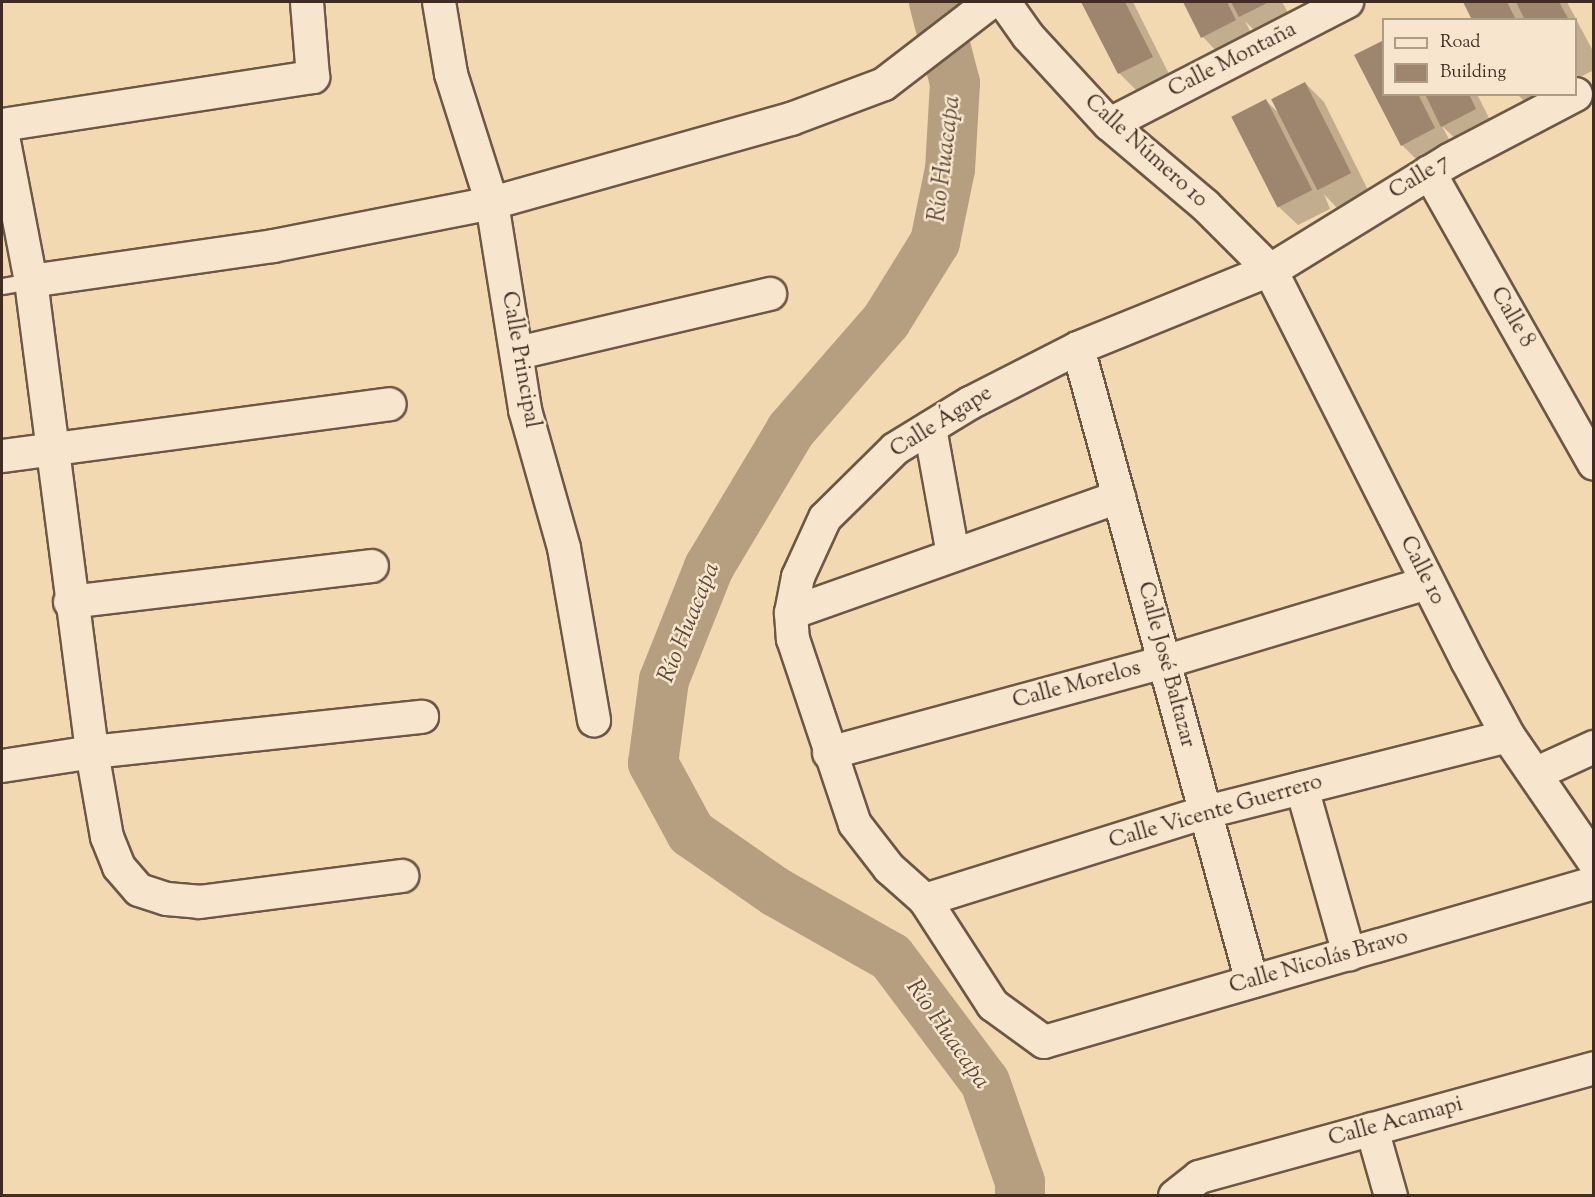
<!DOCTYPE html>
<meta charset="utf-8">
<style>
body{margin:0}
#map{position:relative;width:1595px;height:1197px;overflow:hidden;background:#f3d9b2;font-family:"Sorts Mill Goudy",serif}
div>[style]{position:absolute}
.shadow>*{inset:0;background:#0003}
.river>*{height:50px;margin:-25px;padding:0 25px;transform-origin:25px;border-radius:25px;background:#b69e81}
.building>*{inset:0;background:#9d866d;transform-origin:0 0}
.roads{filter:drop-shadow(2px 0 #6d5746) drop-shadow(-2px 0 #6d5746) drop-shadow(0 2px #6d5746) drop-shadow(0 -2px #6d5746)}
.service>*{height:15px;margin:-7.5px;padding:0 7.5px;transform-origin:7.5px;border-radius:7.5px;background:#f7e6cd}
.minor>*{height:32px;margin:-16px;padding:0 16px;transform-origin:16px;border-radius:16px;background:#f7e6cd}
.tertiary>*{height:33px;margin:-16.5px;padding:0 16.5px;transform-origin:16.5px;border-radius:16.5px;background:#f7e6cd}
span{translate:-50% -50%;white-space:nowrap;text-align:center;line-height:1.15;-webkit-text-stroke:5px #f7e6cd;paint-order:stroke}
.street-label{font-size:22px;color:#402c22}
.water-label{font-size:24px;color:#5e483a;font-style:italic}
.frame{position:absolute;inset:0;border:3px solid #402c22;pointer-events:none}
.legend{position:absolute;left:1382px;top:18px;width:195px;height:78px;box-sizing:border-box;background:#f7e6cd;border:2px solid #ae9c89;margin:0;padding:8px 10px;list-style:none;font-size:18px;color:#402c22}
.legend li{display:flex;align-items:center;gap:12px;height:30px}
.legend b{width:30px;border:2px solid #ae9c89}
</style>
<div id="map">
<div class="shadow">
<i style="clip-path:polygon(1082px 2px,1133px 2px,1170px 76px,1138px 92px,1119px 73px)"></i>
<i style="clip-path:polygon(1184px 2px,1282px 2px,1291px 18px,1259px 35px,1245px 21px,1254px 39px,1221px 56px,1203px 37px)"></i>
<i style="clip-path:polygon(1465px 2px,1567px 2px,1594px 53px,1594px 70px,1576px 79px,1576px 20px,1474px 20px)"></i>
<i style="clip-path:polygon(1356px 56px,1384px 94px,1477px 94px,1494px 128px,1461px 144px,1442px 126px,1453px 147px,1421px 164px,1402px 145px)"></i>
<i style="clip-path:polygon(1305px 83px,1324px 102px,1369px 192px,1337px 208px,1324px 194px,1330px 209px,1298px 225px,1279px 207px,1266px 101px,1280px 114px)"></i>
<i style="clip-path:polygon(1517px 94px,1540px 94px,1525px 102px)"></i>
</div>
<div class="river">
<i style="left:934px;top:2px;width:84px;rotate:75.5deg"></i>
<i style="left:955px;top:83px;width:86px;rotate:93.3deg"></i>
<i style="left:950px;top:169px;width:75px;rotate:101.6deg"></i>
<i style="left:935px;top:242px;width:93px;rotate:121.8deg"></i>
<i style="left:886px;top:321px;width:145px;rotate:131.1deg"></i>
<i style="left:791px;top:430px;width:160px;rotate:120.9deg"></i>
<i style="left:709px;top:567px;width:122px;rotate:111.7deg"></i>
<i style="left:664px;top:680px;width:84px;rotate:97.5deg"></i>
<i style="left:653px;top:763px;width:80px;rotate:61.5deg"></i>
<i style="left:691px;top:833px;width:103px;rotate:34.8deg"></i>
<i style="left:776px;top:892px;width:132px;rotate:29.5deg"></i>
<i style="left:891px;top:957px;width:156px;rotate:53.1deg"></i>
<i style="left:985px;top:1082px;width:106px;rotate:70.7deg"></i>
<i style="left:1020px;top:1182px;width:14px;rotate:90deg"></i>
</div>
<div class="building">
<i style="clip-path:polygon(1081px 2px,1125px 2px,1153px 57px,1118px 74px)"></i>
<i style="clip-path:polygon(1183px 2px,1227px 2px,1236px 20px,1201px 38px)"></i>
<i style="clip-path:polygon(1231px 2px,1269px 2px,1239px 17px)"></i>
<i style="clip-path:polygon(1463px 2px,1507px 2px,1516px 20px,1472px 20px)"></i>
<i style="clip-path:polygon(1516px 2px,1559px 2px,1569px 20px,1525px 20px)"></i>
<i style="clip-path:polygon(1384px 40px,1384px 94px,1418px 94px,1435px 128px,1401px 146px,1354px 55px)"></i>
<i style="left:1305px;top:82px;width:102px;height:38px;rotate:63deg"></i>
<i style="clip-path:polygon(1425px 94px,1469px 94px,1476px 109px,1441px 127px)"></i>
<i style="left:1266px;top:99px;width:102px;height:39px;rotate:63deg"></i>
</div>
<div class="roads">
<div class="service">
<i style="left:2px;top:286px;width:29px;rotate:-10deg"></i>
</div>
<div class="minor">
<i style="left:439px;top:2px;width:73px;rotate:80.5deg"></i>
<i style="left:451px;top:74px;width:135px;rotate:72.4deg"></i>
<i style="left:492px;top:203px;width:210px;rotate:80.9deg"></i>
<i style="left:525px;top:410px;width:143px;rotate:74.2deg"></i>
<i style="left:564px;top:548px;width:175px;rotate:80.1deg"></i>
<i style="left:1004px;top:2px;width:42px;rotate:54.8deg"></i>
<i style="left:1028px;top:36px;width:120px;rotate:47.4deg"></i>
<i style="left:1109px;top:124px;width:126px;rotate:40.2deg"></i>
<i style="left:1205px;top:205px;width:92px;rotate:45deg"></i>
<i style="left:1270px;top:270px;width:207px;rotate:157.9deg"></i>
<i style="left:1078px;top:348px;width:121px;rotate:153deg"></i>
<i style="left:970px;top:403px;width:88px;rotate:148.5deg"></i>
<i style="left:895px;top:449px;width:98px;rotate:135.4deg"></i>
<i style="left:825px;top:518px;width:65px;rotate:114.6deg"></i>
<i style="left:798px;top:577px;width:37px;rotate:101deg"></i>
<i style="left:791px;top:613px;width:26px;rotate:86deg"></i>
<i style="left:793px;top:639px;width:195px;rotate:71.5deg"></i>
<i style="left:855px;top:824px;width:56px;rotate:52.3deg"></i>
<i style="left:889px;top:868px;width:48px;rotate:41.6deg"></i>
<i style="left:925px;top:900px;width:125px;rotate:57.1deg"></i>
<i style="left:993px;top:1005px;width:63px;rotate:36deg"></i>
<i style="left:1044px;top:1042px;width:573px;rotate:-16.12deg"></i>
<i style="left:1118px;top:120px;width:258px;rotate:-27.3deg"></i>
<i style="left:2px;top:125px;width:315px;rotate:-8.8deg"></i>
<i style="left:313px;top:77px;width:75px;rotate:-94.6deg"></i>
<i style="left:2px;top:131px;width:153px;rotate:79.1deg"></i>
<i style="left:31px;top:281px;width:475px;rotate:82.6deg"></i>
<i style="left:92px;top:752px;width:86px;rotate:80deg"></i>
<i style="left:107px;top:837px;width:32px;rotate:68deg"></i>
<i style="left:119px;top:867px;width:30px;rotate:49deg"></i>
<i style="left:139px;top:890px;width:29px;rotate:18deg"></i>
<i style="left:167px;top:899px;width:32px;rotate:5deg"></i>
<i style="left:199px;top:902px;width:205px;rotate:-7.3deg"></i>
<i style="left:1429px;top:172px;width:335px;rotate:60.5deg"></i>
<i style="left:31px;top:281px;width:245px;rotate:-8.2deg"></i>
<i style="left:273px;top:246px;width:223px;rotate:-11.1deg"></i>
<i style="left:492px;top:203px;width:311px;rotate:-15.7deg"></i>
<i style="left:791px;top:119px;width:99px;rotate:-20.6deg"></i>
<i style="left:884px;top:84px;width:135px;rotate:-37.5deg"></i>
<i style="left:1078px;top:348px;width:657px;rotate:74.65deg"></i>
<i style="left:518px;top:353px;width:259px;rotate:-13.2deg"></i>
<i style="left:930px;top:428px;width:129px;rotate:79.7deg"></i>
<i style="left:2px;top:456px;width:391px;rotate:-7.6deg"></i>
<i style="left:70px;top:602px;width:304px;rotate:-6.8deg"></i>
<i style="left:791px;top:613px;width:348px;rotate:-19.5deg"></i>
<i style="left:829px;top:753px;width:347px;rotate:-15.2deg"></i>
<i style="left:1164px;top:662px;width:275px;rotate:-16.7deg"></i>
<i style="left:2px;top:766px;width:91px;rotate:-8.8deg"></i>
<i style="left:92px;top:752px;width:332px;rotate:-6.1deg"></i>
<i style="left:1535px;top:774px;width:65px;rotate:-24.6deg"></i>
<i style="left:1302px;top:788px;width:173px;rotate:74.2deg"></i>
<i style="left:925px;top:900px;width:294px;rotate:-17.4deg"></i>
<i style="left:1206px;top:812px;width:311px;rotate:-14.1deg"></i>
<i style="left:1372px;top:1129px;width:70px;rotate:74.2deg"></i>
<i style="left:1175px;top:1196px;width:31px;rotate:-38deg"></i>
<i style="left:1199px;top:1177px;width:410px;rotate:-15.4deg"></i>
</div>
<div class="tertiary">
<i style="left:1575px;top:94px;width:142px;rotate:152.4deg"></i>
<i style="left:1449px;top:160px;width:210px;rotate:148.4deg"></i>
<i style="left:1270px;top:270px;width:437px;rotate:63.2deg"></i>
<i style="left:1467px;top:660px;width:86px;rotate:61.7deg"></i>
<i style="left:1508px;top:736px;width:152px;rotate:55.5deg"></i>
</div>
</div>
<div class="street-label">
<span style="left:1233px;top:61px;rotate:-27deg">Calle Montaña</span>
<span style="left:1145px;top:152px;rotate:42deg">Calle Número 10</span>
<span style="left:1420px;top:178px;rotate:-31deg">Calle 7</span>
<span style="left:1511px;top:318px;rotate:60deg">Calle 8</span>
<span style="left:519px;top:360px;rotate:80deg">Calle Principal</span>
<span style="left:942px;top:423px;rotate:-32deg">Calle Ágape</span>
<span style="left:1421px;top:571px;rotate:63deg">Calle 10</span>
<span style="left:1165px;top:665px;rotate:75deg">Calle José Baltazar</span>
<span style="left:1077px;top:686px;rotate:-15deg">Calle Morelos</span>
<span style="left:1216px;top:813px;rotate:-16deg">Calle Vicente Guerrero</span>
<span style="left:1319px;top:963px;rotate:-16deg">Calle Nicolás Bravo</span>
<span style="left:1396px;top:1123px;rotate:-15deg">Calle Acamapi</span>
</div>
<div class="water-label">
<span style="left:946px;top:159px;rotate:-83deg">Río Huacapa</span>
<span style="left:690px;top:623px;rotate:-68deg">Río Huacapa</span>
<span style="left:947px;top:1035px;rotate:55deg">Río Huacapa</span>
</div>
<div class="frame"></div>
<ul class="legend">
<li><b style="height:8px;background:#f7e6cd"></b>Road</li>
<li><b style="height:16px;background:#9d866d"></b>Building</li>
</ul>
</div>
